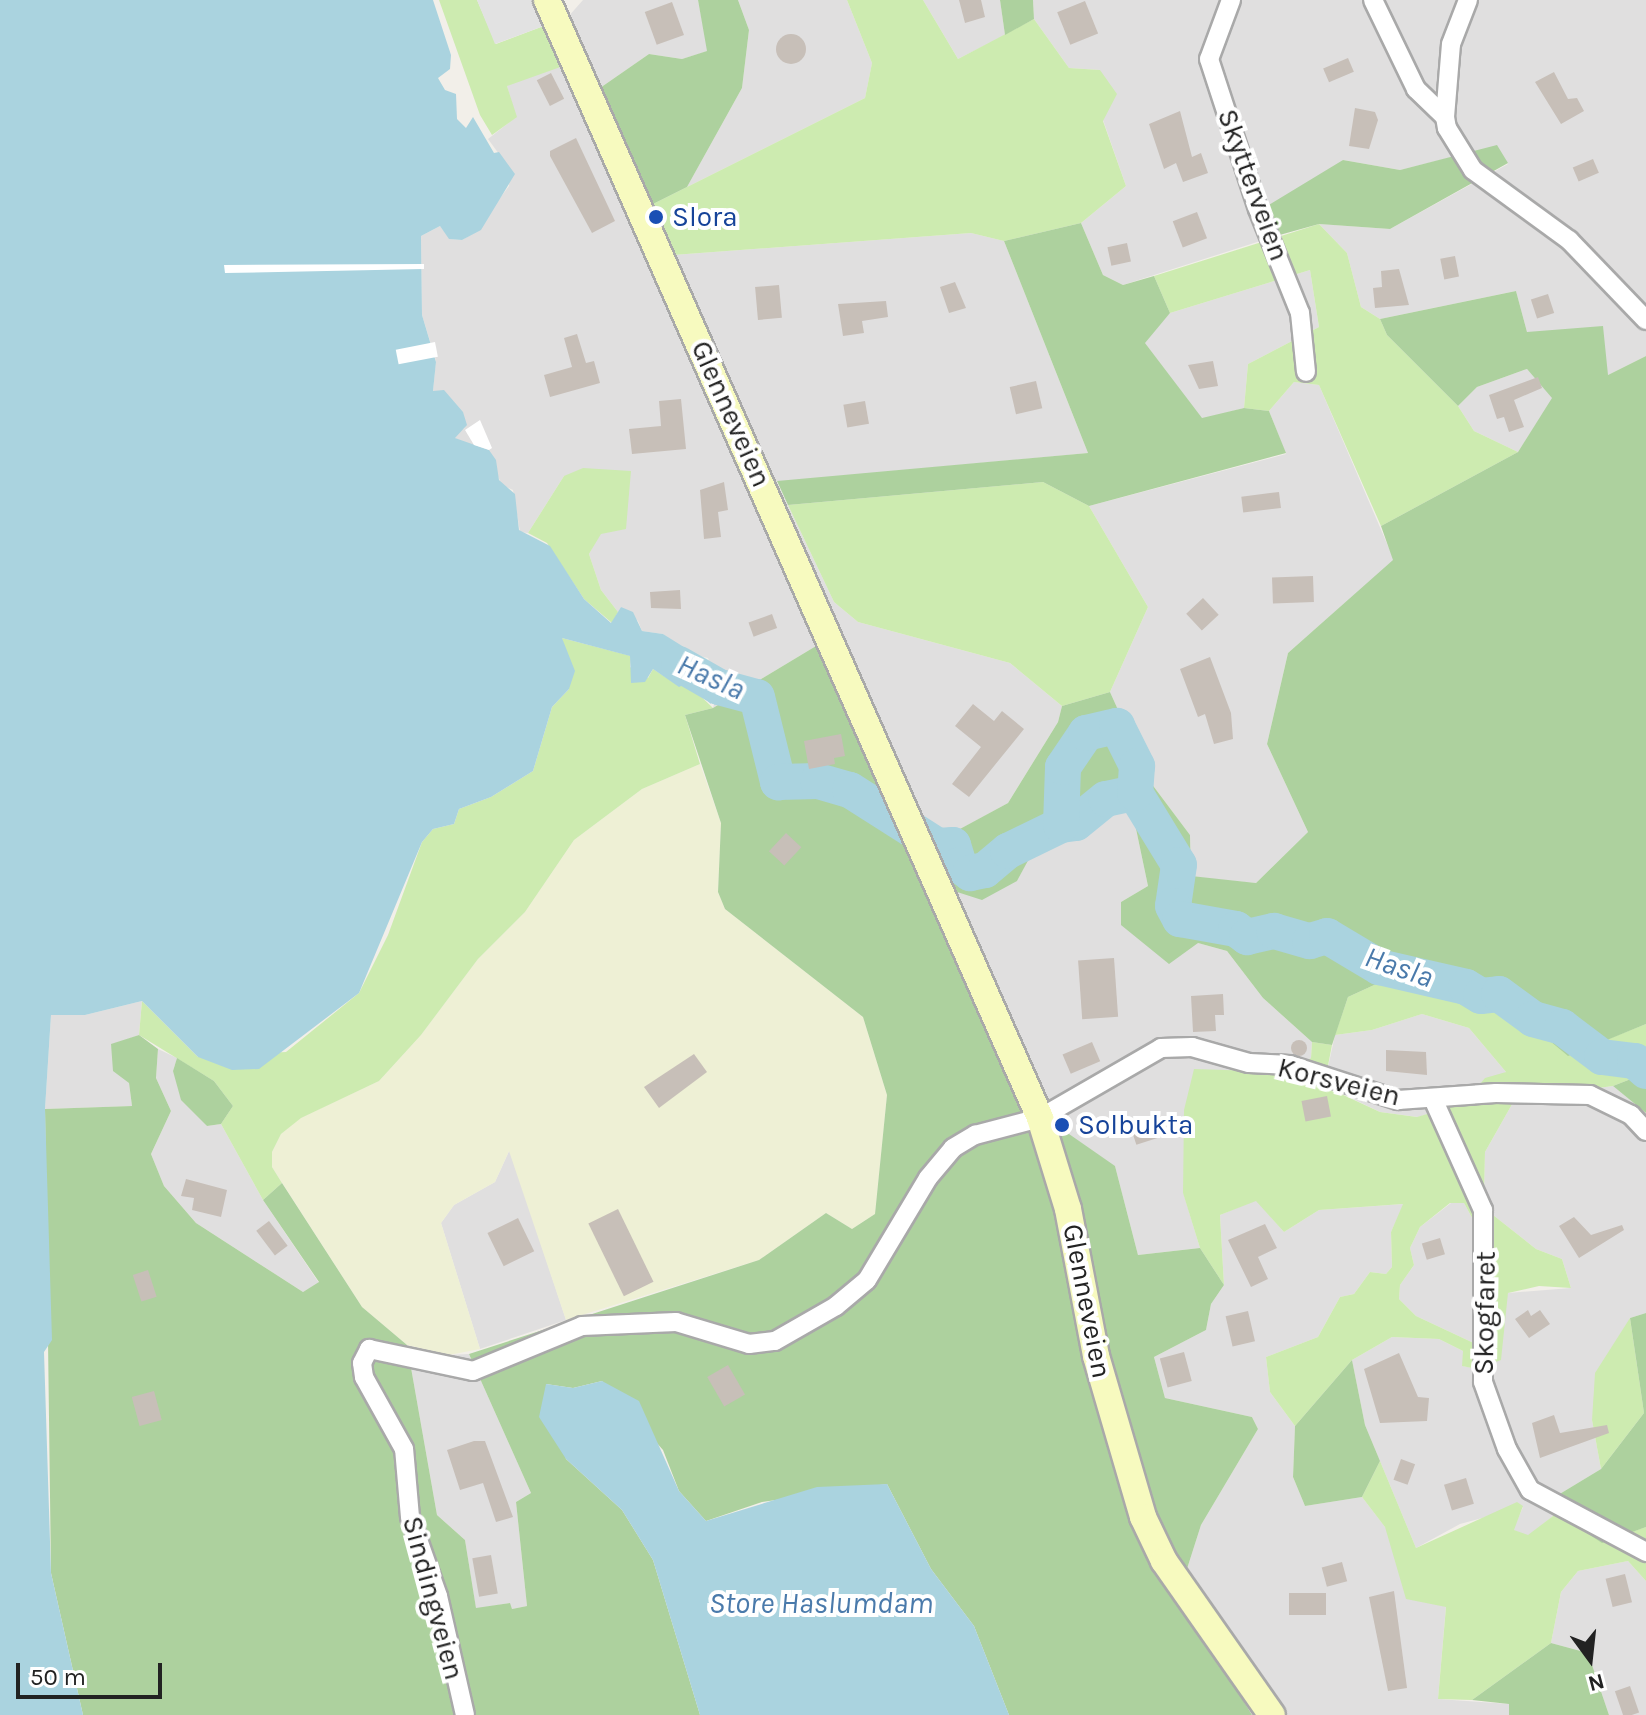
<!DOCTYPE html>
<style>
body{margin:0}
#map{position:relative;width:1646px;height:1715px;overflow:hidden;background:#f2efe9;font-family:Karla,sans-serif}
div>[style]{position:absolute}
.residential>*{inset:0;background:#e0dfdf}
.farmland>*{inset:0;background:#eef0d5}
.grass>*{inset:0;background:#cdebb0}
.forest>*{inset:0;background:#add19e}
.parking>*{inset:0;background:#e2e2e2}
.water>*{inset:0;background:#aad3df}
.pier>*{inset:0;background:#fff;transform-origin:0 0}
.river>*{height:36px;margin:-18px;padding:0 18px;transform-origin:18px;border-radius:18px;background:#aad3df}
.building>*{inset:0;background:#c7bfb8;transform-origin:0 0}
.round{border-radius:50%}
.roads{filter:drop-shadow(2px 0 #a9a9a9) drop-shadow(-2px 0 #a9a9a9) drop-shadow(0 2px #a9a9a9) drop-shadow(0 -2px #a9a9a9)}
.street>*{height:18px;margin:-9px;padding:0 9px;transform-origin:9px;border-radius:9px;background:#fff}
.secondary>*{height:26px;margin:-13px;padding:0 13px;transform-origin:13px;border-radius:13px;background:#f7fabf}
.dots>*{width:22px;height:22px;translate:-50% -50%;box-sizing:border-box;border:4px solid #fff;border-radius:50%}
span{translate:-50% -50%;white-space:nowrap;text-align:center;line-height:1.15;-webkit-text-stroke:8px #fff;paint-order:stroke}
.street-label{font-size:28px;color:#222}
.transit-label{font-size:28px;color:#164399}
.left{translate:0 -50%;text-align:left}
.water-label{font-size:30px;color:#4a7aab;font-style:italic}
.north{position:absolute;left:1550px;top:1619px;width:80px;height:80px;-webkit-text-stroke:6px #fff;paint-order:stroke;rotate:165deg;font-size:22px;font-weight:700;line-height:32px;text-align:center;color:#222}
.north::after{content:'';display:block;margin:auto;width:28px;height:36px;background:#222;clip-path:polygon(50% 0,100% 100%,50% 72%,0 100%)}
.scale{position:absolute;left:16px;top:1663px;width:146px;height:36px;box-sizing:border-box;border:4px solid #222;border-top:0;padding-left:10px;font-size:24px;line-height:28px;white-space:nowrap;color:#222;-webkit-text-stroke:6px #fff;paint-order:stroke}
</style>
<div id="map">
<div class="residential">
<i style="clip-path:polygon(583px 0,698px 0,708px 51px,682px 59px,649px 54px,600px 88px,673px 255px,971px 233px,1004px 241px,1088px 453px,777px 482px,834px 602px,858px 622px,1010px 663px,1062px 706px,1058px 722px,1008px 803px,935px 843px,1017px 881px,1030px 855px,1108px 809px,1131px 805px,1148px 886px,1121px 902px,1198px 943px,1227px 951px,1263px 998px,1312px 1042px,1311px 1058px,1289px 1072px,1183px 1192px,1200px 1248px,1138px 1255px,1115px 1166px,1039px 1139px,1028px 1126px,821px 643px,713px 708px,719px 687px,708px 658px,686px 653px,663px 634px,642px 631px,638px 621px,621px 607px,618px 612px,601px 590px,589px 554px,600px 534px,564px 476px,528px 533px,520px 532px,513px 490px,502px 485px,493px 466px,455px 438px,455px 433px,465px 428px,433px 391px,436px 361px,422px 315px,421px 236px,440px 226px,450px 239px,462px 240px,474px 233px,509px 186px,510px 169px,488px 139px,516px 117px,507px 86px)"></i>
<i style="clip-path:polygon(738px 0,847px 0,872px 63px,865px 98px,687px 187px,742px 88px,749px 30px)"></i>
<i style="clip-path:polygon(923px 0,1000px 0,1005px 35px,958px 59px)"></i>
<i style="clip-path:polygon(1033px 0,1646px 0,1646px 356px,1608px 375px,1527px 332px,1516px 291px,1380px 319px,1361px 307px,1347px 253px,1319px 224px,1390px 229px,1508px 164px,1497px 146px,1400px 170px,1343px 160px,1276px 236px,1123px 285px,1103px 275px,1081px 223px,1126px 186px,1103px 120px,1100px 70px,1069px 68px,1034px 19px)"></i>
<i style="clip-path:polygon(1310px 270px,1319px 327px,1248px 364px,1244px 408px,1202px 419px,1144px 342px,1170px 313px)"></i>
<i style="clip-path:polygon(1527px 369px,1553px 398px,1518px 452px,1474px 431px,1458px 406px,1477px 387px)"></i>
<i style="clip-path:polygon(1294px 382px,1319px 385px,1394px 560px,1288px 653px,1267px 744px,1308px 832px,1256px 883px,1191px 877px,1190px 835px,1151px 783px,1110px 692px,1148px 607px,1089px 506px,1286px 454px,1269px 411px)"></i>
<i style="clip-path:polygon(142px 1001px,139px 1035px,111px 1045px,129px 1083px,132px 1106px,45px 1109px,51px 1015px,85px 1015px)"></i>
<i style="clip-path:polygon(1422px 1014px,1469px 1028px,1506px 1072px,1464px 1103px,1418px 1117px,1380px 1112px,1324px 1085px,1335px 1035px,1372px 1030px)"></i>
<i style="clip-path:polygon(158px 1049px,177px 1058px,173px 1071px,207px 1126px,221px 1124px,263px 1200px,319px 1283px,303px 1292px,196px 1223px,164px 1186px,151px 1154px,171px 1111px,156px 1078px)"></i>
<i style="clip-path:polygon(1613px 1086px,1646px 1113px,1646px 1313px,1630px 1318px,1592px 1420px,1601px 1469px,1558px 1495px,1557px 1513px,1528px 1536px,1513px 1530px,1523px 1507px,1460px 1524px,1416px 1548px,1365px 1425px,1352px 1360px,1392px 1337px,1439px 1339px,1463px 1351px,1463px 1366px,1477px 1369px,1508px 1293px,1571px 1288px,1562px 1259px,1536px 1249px,1493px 1215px,1484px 1194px,1485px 1152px,1515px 1099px)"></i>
<i style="clip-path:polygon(510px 1149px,566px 1320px,480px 1349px,441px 1223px,454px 1205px,495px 1182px)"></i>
<i style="clip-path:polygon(1256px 1200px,1284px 1232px,1319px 1210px,1404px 1204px,1391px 1232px,1392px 1267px,1386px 1274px,1370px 1272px,1354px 1294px,1340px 1297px,1318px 1337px,1266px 1357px,1270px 1392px,1295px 1426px,1293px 1477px,1305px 1506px,1362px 1497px,1446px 1606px,1438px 1699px,1510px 1704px,1509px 1715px,1252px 1715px,1201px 1632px,1186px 1572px,1201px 1525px,1258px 1429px,1252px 1417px,1165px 1398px,1154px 1357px,1206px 1330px,1211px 1304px,1224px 1285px,1220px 1215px)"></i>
<i style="clip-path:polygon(1451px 1203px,1464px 1203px,1494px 1258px,1492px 1346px,1480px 1346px,1416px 1316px,1399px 1299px,1400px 1285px,1414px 1265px,1410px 1248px,1420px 1227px)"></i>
<i style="clip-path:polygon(407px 1345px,449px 1355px,469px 1354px,531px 1493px,516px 1502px,527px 1606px,512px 1609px,509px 1603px,476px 1609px,465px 1540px,437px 1515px)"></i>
<i style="clip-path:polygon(1628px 1561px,1646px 1581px,1646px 1715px,1609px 1715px,1588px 1653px,1551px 1643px,1561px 1592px,1578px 1571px)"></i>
</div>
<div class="farmland">
<i style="clip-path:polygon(700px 764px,721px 823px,718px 892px,725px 909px,863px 1017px,887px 1095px,875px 1214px,852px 1229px,826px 1213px,759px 1260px,566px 1320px,509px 1151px,495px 1182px,454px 1205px,441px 1223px,480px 1349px,449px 1355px,407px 1345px,362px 1307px,272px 1167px,272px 1152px,281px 1134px,300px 1118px,379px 1081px,421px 1035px,478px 959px,525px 912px,574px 840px,642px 789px)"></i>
</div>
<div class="grass">
<i style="clip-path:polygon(439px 0,477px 0,496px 44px,549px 24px,566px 65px,507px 86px,517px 117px,492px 135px,480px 115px)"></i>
<i style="clip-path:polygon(847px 0,923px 0,958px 59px,1034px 19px,1069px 68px,1100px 70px,1117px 94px,1103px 121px,1126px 186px,1081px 223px,1004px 241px,971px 233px,673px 255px,653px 204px,865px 98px,872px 63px)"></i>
<i style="clip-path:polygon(1319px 224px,1347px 253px,1361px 307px,1380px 319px,1387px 335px,1458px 406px,1474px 431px,1518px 452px,1381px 526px,1319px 385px,1294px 382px,1269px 411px,1244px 408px,1248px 364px,1319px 327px,1310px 270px,1170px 313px,1154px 276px)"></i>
<i style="clip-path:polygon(583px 468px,631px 471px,626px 529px,601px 534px,589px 554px,601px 590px,618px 612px,612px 623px,584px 599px,547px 543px,528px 533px,564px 476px)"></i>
<i style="clip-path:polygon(1043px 482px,1089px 506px,1148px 607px,1110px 692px,1062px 706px,1010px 663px,858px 622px,834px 602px,788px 505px)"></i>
<i style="clip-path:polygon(562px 638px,631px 656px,630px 667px,648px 678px,653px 669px,679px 686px,687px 683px,713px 708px,685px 715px,700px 764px,642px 789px,574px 840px,525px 912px,478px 959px,421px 1035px,379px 1081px,301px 1118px,281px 1134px,272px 1152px,272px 1167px,282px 1183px,263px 1200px,221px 1124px,233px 1106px,214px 1081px,139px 1035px,142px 1001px,198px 1057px,286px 1052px,359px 993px,388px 935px,422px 842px,433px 829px,454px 824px,459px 809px,491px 797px,533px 771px,552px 707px,569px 689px)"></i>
<i style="clip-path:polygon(evenodd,1396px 975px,1472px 976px,1568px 1055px,1646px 1024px,1646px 1073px,1613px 1086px,1515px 1099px,1485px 1152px,1484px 1194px,1493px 1215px,1536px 1249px,1562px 1259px,1571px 1288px,1539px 1286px,1508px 1293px,1501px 1360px,1477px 1369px,1462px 1366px,1463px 1351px,1439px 1339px,1392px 1337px,1352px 1360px,1295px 1426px,1270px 1392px,1266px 1357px,1318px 1337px,1340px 1297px,1354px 1294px,1370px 1272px,1386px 1274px,1392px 1267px,1391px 1232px,1403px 1204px,1319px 1210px,1284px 1232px,1256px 1201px,1220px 1215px,1224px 1285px,1200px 1248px,1183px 1193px,1184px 1110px,1194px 1069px,1289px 1072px,1311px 1058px,1312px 1042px,1332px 1045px,1324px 1086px,1380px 1112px,1417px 1117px,1464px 1103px,1485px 1078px,1506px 1072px,1469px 1028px,1422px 1014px,1372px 1030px,1335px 1035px,1348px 997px,1396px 975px,1450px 1203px,1464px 1203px,1494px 1258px,1491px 1346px,1480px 1346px,1416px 1316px,1399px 1299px,1400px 1285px,1414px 1265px,1410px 1248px,1420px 1227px,1450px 1203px)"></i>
<i style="clip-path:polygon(1630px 1318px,1644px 1413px,1601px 1469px,1592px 1420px,1595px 1373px)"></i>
<i style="clip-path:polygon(1380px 1461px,1416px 1548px,1517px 1502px,1523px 1506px,1514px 1530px,1528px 1535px,1557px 1513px,1602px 1542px,1646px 1527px,1646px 1581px,1628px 1561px,1578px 1571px,1561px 1592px,1551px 1643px,1472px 1700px,1438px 1699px,1446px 1607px,1406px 1599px,1385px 1527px,1362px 1497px)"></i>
</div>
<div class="forest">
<i style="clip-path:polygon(698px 0,738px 0,749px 30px,742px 88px,687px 187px,653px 204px,600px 88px,649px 54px,682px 59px,707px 51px)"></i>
<i style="clip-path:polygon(1000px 0,1033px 0,1034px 19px,1005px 35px)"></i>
<i style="clip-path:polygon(1497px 145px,1508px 163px,1390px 229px,1319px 224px,1276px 236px,1267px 206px,1343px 160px,1400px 170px)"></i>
<i style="clip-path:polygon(1081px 223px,1103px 275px,1123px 285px,1154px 276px,1170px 313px,1145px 343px,1202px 418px,1244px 408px,1269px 411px,1286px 453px,1089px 506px,1043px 482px,788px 505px,777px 481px,1088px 453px,1004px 241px)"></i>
<i style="clip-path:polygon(1516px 291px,1527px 332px,1603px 326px,1608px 375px,1646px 356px,1646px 1024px,1568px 1056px,1472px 976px,1396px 975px,1348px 997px,1332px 1045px,1312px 1042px,1263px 998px,1227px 951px,1198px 943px,1169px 964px,1121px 925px,1121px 902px,1148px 886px,1131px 805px,1108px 809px,1031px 855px,1017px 881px,982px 900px,954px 891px,934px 843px,1008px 803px,1058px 722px,1062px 706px,1110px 692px,1151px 783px,1190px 835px,1191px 876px,1256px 883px,1308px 832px,1267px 744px,1288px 653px,1393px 560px,1381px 526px,1518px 452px,1552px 398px,1527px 369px,1477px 387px,1458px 406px,1387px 335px,1380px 319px)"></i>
<i style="clip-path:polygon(821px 643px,1028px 1126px,1039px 1139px,1069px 1134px,1115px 1166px,1138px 1255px,1200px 1248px,1224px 1285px,1211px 1304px,1206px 1330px,1154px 1357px,1165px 1398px,1252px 1417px,1258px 1429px,1201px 1525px,1186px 1572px,1201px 1632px,1252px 1715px,1009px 1715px,974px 1626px,931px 1569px,887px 1484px,762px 1502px,706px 1521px,679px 1491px,663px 1450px,602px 1381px,573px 1388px,546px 1384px,566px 1459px,622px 1510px,653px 1560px,700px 1715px,83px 1715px,51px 1573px,45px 1109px,132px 1106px,129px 1083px,113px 1071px,111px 1044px,139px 1035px,158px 1049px,156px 1078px,171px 1111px,151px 1154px,164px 1186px,196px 1223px,303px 1292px,319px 1282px,263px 1200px,282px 1183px,362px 1307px,407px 1345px,437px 1515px,465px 1540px,476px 1608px,510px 1603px,512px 1609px,527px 1606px,516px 1502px,531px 1493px,469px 1354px,759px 1260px,826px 1213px,852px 1229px,875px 1214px,887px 1095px,863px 1017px,725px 909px,718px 892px,721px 823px,685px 715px,713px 708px)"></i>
<i style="clip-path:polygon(177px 1058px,214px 1081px,233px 1106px,221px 1124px,207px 1126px,181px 1100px,173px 1071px)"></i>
<i style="clip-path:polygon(1646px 1073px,1646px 1113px,1613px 1086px)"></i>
<i style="clip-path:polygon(1646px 1313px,1646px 1527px,1602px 1543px,1557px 1513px,1558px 1495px,1601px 1469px,1644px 1413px,1630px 1318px)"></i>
<i style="clip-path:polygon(1352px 1360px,1365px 1425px,1380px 1461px,1362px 1497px,1305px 1506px,1293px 1477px,1295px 1426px)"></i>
<i style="clip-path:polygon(1551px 1643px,1588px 1653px,1609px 1715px,1509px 1715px,1509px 1704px,1472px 1700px)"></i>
</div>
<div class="parking">
<i style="clip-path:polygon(477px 0,547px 0,557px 21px,495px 44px)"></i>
</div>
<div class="water">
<i style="clip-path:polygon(0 0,433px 0,451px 55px,450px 69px,438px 78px,445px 90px,456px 94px,457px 119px,466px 128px,473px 117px,494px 153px,499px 152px,515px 174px,481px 230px,462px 240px,449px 239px,440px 226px,421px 236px,422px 315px,436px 362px,433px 391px,444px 390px,463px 412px,467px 425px,455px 438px,489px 450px,496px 460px,499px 480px,515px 494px,519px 530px,550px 546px,584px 599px,611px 623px,621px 607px,633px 612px,642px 631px,663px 634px,719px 669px,711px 704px,687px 683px,679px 687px,653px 669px,645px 682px,631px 683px,630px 656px,562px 638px,575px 671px,569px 689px,552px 707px,533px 771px,491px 797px,459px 809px,454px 824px,433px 829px,422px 842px,359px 993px,259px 1069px,232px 1070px,198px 1057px,142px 1001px,85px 1015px,51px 1015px,45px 1109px,52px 1340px,44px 1352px,51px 1573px,83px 1715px,0 1715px)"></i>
<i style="clip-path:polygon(602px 1381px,639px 1401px,679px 1491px,706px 1521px,817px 1487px,887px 1484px,931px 1569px,974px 1626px,1009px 1715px,700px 1715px,653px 1560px,622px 1510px,566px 1459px,539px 1417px,546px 1384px,573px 1388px)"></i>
</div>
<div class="pier">
<i style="clip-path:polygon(424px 264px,424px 269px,225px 273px,224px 265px)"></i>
<i style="left:435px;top:342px;width:15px;height:40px;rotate:79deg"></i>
<i style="clip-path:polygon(480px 420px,492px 448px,489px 450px,474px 445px,465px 430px)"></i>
</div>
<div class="river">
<i style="left:679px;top:664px;width:46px;rotate:29.9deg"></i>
<i style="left:719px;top:687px;width:39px;rotate:15deg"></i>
<i style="left:757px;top:697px;width:88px;rotate:76.1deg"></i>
<i style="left:778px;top:782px;width:40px;rotate:-1.4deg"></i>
<i style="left:818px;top:781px;width:33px;rotate:16deg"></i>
<i style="left:850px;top:790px;width:104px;rotate:32.5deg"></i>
<i style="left:938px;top:846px;width:15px;rotate:-4deg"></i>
<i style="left:953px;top:845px;width:21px;rotate:73deg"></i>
<i style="left:959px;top:865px;width:14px;rotate:36deg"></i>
<i style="left:970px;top:873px;width:15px;rotate:-11deg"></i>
<i style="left:985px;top:870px;width:30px;rotate:-40deg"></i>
<i style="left:1008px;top:851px;width:59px;rotate:-26.1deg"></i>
<i style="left:1061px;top:825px;width:15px;rotate:-8deg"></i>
<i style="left:1076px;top:823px;width:38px;rotate:-39deg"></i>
<i style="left:1106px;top:799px;width:30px;rotate:-12deg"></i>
<i style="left:1135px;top:793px;width:84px;rotate:58.6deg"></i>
<i style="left:1179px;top:865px;width:41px;rotate:98.3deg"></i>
<i style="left:1173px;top:906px;width:15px;rotate:62deg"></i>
<i style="left:1180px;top:919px;width:57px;rotate:10.1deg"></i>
<i style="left:1236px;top:929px;width:14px;rotate:36deg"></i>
<i style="left:1247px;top:937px;width:28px;rotate:-13deg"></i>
<i style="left:1274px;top:931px;width:37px;rotate:16deg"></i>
<i style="left:1310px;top:941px;width:18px;rotate:-16deg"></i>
<i style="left:1327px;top:936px;width:61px;rotate:30.8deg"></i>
<i style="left:1379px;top:967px;width:89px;rotate:12.9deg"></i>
<i style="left:1466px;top:987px;width:17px;rotate:31deg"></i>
<i style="left:1481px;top:996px;width:18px;rotate:-6deg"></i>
<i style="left:1499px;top:994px;width:42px;rotate:36.3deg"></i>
<i style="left:1533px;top:1019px;width:30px;rotate:15deg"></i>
<i style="left:1562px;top:1027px;width:50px;rotate:36.9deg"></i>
<i style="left:1602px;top:1057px;width:33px;rotate:7deg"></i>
<i style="left:1635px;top:1061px;width:15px;rotate:42deg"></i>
<i style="left:1061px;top:825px;width:58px;rotate:-88deg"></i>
<i style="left:1063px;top:767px;width:41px;rotate:-55.9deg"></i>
<i style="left:1086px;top:733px;width:32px;rotate:-13deg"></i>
<i style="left:1117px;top:726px;width:45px;rotate:63.4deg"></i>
<i style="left:1137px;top:766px;width:27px;rotate:94deg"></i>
</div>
<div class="building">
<i style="clip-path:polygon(959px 0,981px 0,985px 17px,965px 23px)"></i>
<i style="left:1085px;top:1px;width:35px;height:30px;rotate:68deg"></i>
<i style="left:672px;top:2px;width:35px;height:29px;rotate:70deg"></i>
<i class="round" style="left:776px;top:34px;width:30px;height:30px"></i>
<i style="left:1348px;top:58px;width:15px;height:27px;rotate:67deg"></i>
<i style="clip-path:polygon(1554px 72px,1568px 99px,1577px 98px,1584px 111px,1561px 124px,1535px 82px)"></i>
<i style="left:551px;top:73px;width:29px;height:16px;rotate:63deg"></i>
<i style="clip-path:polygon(1355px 108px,1375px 112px,1378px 120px,1369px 149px,1349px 146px)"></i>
<i style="clip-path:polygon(1180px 111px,1192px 157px,1201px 153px,1208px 173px,1183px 182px,1176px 163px,1164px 169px,1149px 124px)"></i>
<i style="clip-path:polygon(576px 138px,615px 221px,592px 233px,550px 156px,550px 151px)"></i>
<i style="left:1593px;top:159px;width:15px;height:22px;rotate:67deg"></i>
<i style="left:1197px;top:212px;width:28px;height:26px;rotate:69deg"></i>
<i style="left:1127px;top:243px;width:19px;height:20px;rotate:78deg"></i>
<i style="left:1455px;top:256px;width:21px;height:15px;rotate:79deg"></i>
<i style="clip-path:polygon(1399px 269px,1409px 305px,1375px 308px,1373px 288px,1382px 287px,1381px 271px)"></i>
<i style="clip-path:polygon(955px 282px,966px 308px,949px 313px,940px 287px)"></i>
<i style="left:779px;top:285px;width:33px;height:24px;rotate:85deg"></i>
<i style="left:1548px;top:294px;width:20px;height:18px;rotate:72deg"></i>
<i style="clip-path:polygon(886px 301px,888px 317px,862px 321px,864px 333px,843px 336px,838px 304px)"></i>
<i style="clip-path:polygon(577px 334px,586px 363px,594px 361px,600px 383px,550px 397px,544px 375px,572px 367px,564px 338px)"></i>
<i style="clip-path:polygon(1213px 361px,1218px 386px,1199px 389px,1188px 365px)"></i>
<i style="clip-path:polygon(1538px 377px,1542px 388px,1514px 400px,1524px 427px,1509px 432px,1504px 417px,1497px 419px,1489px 395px)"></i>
<i style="left:1036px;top:381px;width:28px;height:27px;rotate:77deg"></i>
<i style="clip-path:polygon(681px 399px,686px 449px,632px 454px,629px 429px,661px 426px,659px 401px)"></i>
<i style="left:865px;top:401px;width:23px;height:22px;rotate:80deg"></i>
<i style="clip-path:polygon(724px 482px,728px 510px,718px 512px,721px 537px,704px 539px,700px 490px)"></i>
<i style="left:1279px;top:492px;width:16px;height:38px;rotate:83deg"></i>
<i style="left:1313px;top:576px;width:26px;height:41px;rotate:88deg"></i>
<i style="clip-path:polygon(680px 590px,681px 609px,651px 608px,650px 592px)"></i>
<i style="left:1203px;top:598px;width:23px;height:23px;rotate:47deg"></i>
<i style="left:772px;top:614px;width:15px;height:25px;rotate:70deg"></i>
<i style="clip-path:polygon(1210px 657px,1231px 713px,1233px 739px,1214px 744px,1205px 714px,1198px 717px,1180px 669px)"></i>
<i style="clip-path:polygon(973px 704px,994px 721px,1002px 711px,1024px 729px,969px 797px,952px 784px,981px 747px,955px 726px)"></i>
<i style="clip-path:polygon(841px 734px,845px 756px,834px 758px,835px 764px,809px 769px,804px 741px)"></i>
<i style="left:786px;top:833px;width:21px;height:25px;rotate:43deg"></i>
<i style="left:1114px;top:958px;width:59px;height:36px;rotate:86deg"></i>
<i style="clip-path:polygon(1223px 994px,1224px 1015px,1215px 1015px,1216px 1031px,1193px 1032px,1191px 996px)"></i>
<i class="round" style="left:1291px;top:1040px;width:16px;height:16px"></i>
<i style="left:1092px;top:1042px;width:21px;height:32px;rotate:67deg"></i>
<i style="clip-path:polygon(1386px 1050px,1426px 1052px,1427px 1075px,1386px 1071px)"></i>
<i style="clip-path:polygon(694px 1054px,707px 1072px,659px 1108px,644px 1087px)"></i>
<i style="left:1327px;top:1096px;width:21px;height:26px;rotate:79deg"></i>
<i style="left:1160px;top:1114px;width:22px;height:32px;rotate:72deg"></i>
<i style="clip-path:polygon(186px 1179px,227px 1190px,221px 1217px,192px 1210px,194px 1198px,181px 1196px)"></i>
<i style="left:618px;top:1209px;width:81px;height:33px;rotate:64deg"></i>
<i style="clip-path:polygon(1574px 1217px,1591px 1235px,1622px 1225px,1624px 1230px,1579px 1258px,1559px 1226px)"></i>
<i style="left:518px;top:1218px;width:37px;height:34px;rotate:64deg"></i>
<i style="left:269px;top:1221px;width:31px;height:16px;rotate:53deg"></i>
<i style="clip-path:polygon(1265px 1224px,1277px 1248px,1258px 1257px,1268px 1279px,1251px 1287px,1228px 1240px)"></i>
<i style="left:1440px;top:1238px;width:17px;height:19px;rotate:73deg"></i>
<i style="left:148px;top:1270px;width:28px;height:16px;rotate:72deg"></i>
<i style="clip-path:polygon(1528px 1310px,1531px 1316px,1540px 1310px,1550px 1324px,1529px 1338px,1515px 1319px)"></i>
<i style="left:1248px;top:1311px;width:31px;height:23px;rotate:77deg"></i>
<i style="left:1184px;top:1352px;width:30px;height:25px;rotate:75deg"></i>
<i style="clip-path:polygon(1399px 1353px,1418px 1397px,1429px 1398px,1427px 1421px,1380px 1423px,1364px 1369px)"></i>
<i style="left:728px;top:1365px;width:34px;height:24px;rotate:60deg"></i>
<i style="left:154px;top:1391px;width:30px;height:23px;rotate:75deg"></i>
<i style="clip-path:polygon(1554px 1415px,1560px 1433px,1607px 1425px,1609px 1433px,1540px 1458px,1532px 1423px)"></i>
<i style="clip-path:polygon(474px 1441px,485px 1441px,513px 1517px,496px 1522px,483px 1483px,460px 1490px,447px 1450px)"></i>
<i style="left:1401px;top:1459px;width:15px;height:22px;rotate:20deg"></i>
<i style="left:1466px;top:1478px;width:27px;height:23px;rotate:73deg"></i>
<i style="left:491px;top:1555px;width:39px;height:19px;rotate:80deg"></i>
<i style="left:1342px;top:1562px;width:20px;height:21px;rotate:75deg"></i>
<i style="left:1625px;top:1574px;width:29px;height:20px;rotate:76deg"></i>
<i style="clip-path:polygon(1394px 1591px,1407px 1688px,1388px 1691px,1369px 1597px)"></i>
<i style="left:1289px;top:1593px;width:37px;height:22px"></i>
<i style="left:1630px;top:1686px;width:28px;height:16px;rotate:71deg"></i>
</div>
<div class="roads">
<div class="street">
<i style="left:1231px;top:0;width:63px;rotate:110.4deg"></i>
<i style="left:1209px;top:59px;width:158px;rotate:71.9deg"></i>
<i style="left:1258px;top:209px;width:112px;rotate:68deg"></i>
<i style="left:1300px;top:313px;width:59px;rotate:84.2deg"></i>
<i style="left:1373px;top:0;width:99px;rotate:64.2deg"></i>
<i style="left:1416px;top:89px;width:40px;rotate:44deg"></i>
<i style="left:1445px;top:117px;width:11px;rotate:80deg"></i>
<i style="left:1447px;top:128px;width:49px;rotate:58.2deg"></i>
<i style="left:1473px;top:170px;width:119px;rotate:36.1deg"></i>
<i style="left:1569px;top:240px;width:111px;rotate:46.1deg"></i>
<i style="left:1445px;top:117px;width:73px;rotate:-85.3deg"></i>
<i style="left:1451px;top:44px;width:47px;rotate:-68.9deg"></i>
<i style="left:1434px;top:1101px;width:120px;rotate:65.8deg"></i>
<i style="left:1483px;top:1210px;width:172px;rotate:90deg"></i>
<i style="left:1483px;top:1382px;width:71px;rotate:70.3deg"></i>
<i style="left:1507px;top:1449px;width:47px;rotate:60.7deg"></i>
<i style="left:1530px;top:1490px;width:132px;rotate:28.1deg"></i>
<i style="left:465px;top:1715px;width:122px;rotate:-102.8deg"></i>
<i style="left:438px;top:1596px;width:84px;rotate:-109.5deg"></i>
<i style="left:410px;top:1517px;width:68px;rotate:-95deg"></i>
<i style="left:404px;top:1449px;width:82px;rotate:-119.1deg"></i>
<i style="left:364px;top:1377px;width:14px;rotate:-98deg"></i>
<i style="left:362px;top:1363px;width:16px;rotate:-63deg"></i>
<i style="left:369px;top:1349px;width:106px;rotate:11.9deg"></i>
<i style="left:473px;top:1371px;width:118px;rotate:-22.4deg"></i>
<i style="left:582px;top:1326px;width:94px;rotate:-2.4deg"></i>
<i style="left:676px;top:1322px;width:76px;rotate:16.8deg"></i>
<i style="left:749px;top:1344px;width:26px;rotate:-7deg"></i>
<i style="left:775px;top:1341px;width:70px;rotate:-29.8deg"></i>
<i style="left:836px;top:1306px;width:40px;rotate:-40deg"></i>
<i style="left:867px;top:1280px;width:119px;rotate:-59.1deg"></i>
<i style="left:928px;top:1178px;width:39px;rotate:-50deg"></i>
<i style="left:953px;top:1148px;width:26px;rotate:-31deg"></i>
<i style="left:975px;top:1135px;width:67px;rotate:-14.7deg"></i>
<i style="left:1040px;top:1118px;width:140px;rotate:-30deg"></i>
<i style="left:1161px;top:1048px;width:31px;rotate:-2deg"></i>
<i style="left:1192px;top:1047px;width:59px;rotate:15.7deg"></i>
<i style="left:1249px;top:1063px;width:41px;rotate:2.8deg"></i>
<i style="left:1290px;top:1065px;width:114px;rotate:18deg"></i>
<i style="left:1398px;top:1100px;width:98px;rotate:-4.1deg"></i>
<i style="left:1496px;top:1093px;width:94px;rotate:1.2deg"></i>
<i style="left:1590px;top:1095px;width:46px;rotate:26deg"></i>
<i style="left:1631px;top:1115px;width:22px;rotate:47deg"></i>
</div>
<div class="secondary">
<i style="left:547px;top:0;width:1222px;rotate:66.2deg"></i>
<i style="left:1040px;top:1118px;width:95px;rotate:72.9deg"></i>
<i style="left:1068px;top:1209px;width:150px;rotate:79.2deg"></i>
<i style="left:1096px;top:1356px;width:168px;rotate:73.7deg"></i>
<i style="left:1143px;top:1517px;width:49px;rotate:64.5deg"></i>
<i style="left:1164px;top:1561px;width:188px;rotate:55deg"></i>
</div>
</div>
<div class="dots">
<i style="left:656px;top:217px;background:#1a4fb4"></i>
<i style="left:1062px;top:1125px;background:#1a4fb4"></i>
</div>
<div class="street-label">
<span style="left:1253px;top:185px;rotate:70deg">Skytterveien</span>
<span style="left:731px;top:414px;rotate:66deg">Glenneveien</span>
<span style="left:1339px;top:1082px;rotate:14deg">Korsveien</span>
<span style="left:1087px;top:1301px;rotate:79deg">Glenneveien</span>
<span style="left:1485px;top:1313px;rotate:-89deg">Skogfaret</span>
<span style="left:433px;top:1598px;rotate:75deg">Sindingveien</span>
</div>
<div class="transit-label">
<span class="left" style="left:672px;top:217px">Slora</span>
<span class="left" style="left:1078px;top:1125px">Solbukta</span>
</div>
<div class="water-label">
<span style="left:711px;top:677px;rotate:24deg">Hasla</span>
<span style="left:1399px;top:967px;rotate:19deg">Hasla</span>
<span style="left:821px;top:1603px">Store Haslumdam</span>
</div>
<div class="north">N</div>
<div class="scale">50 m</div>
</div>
